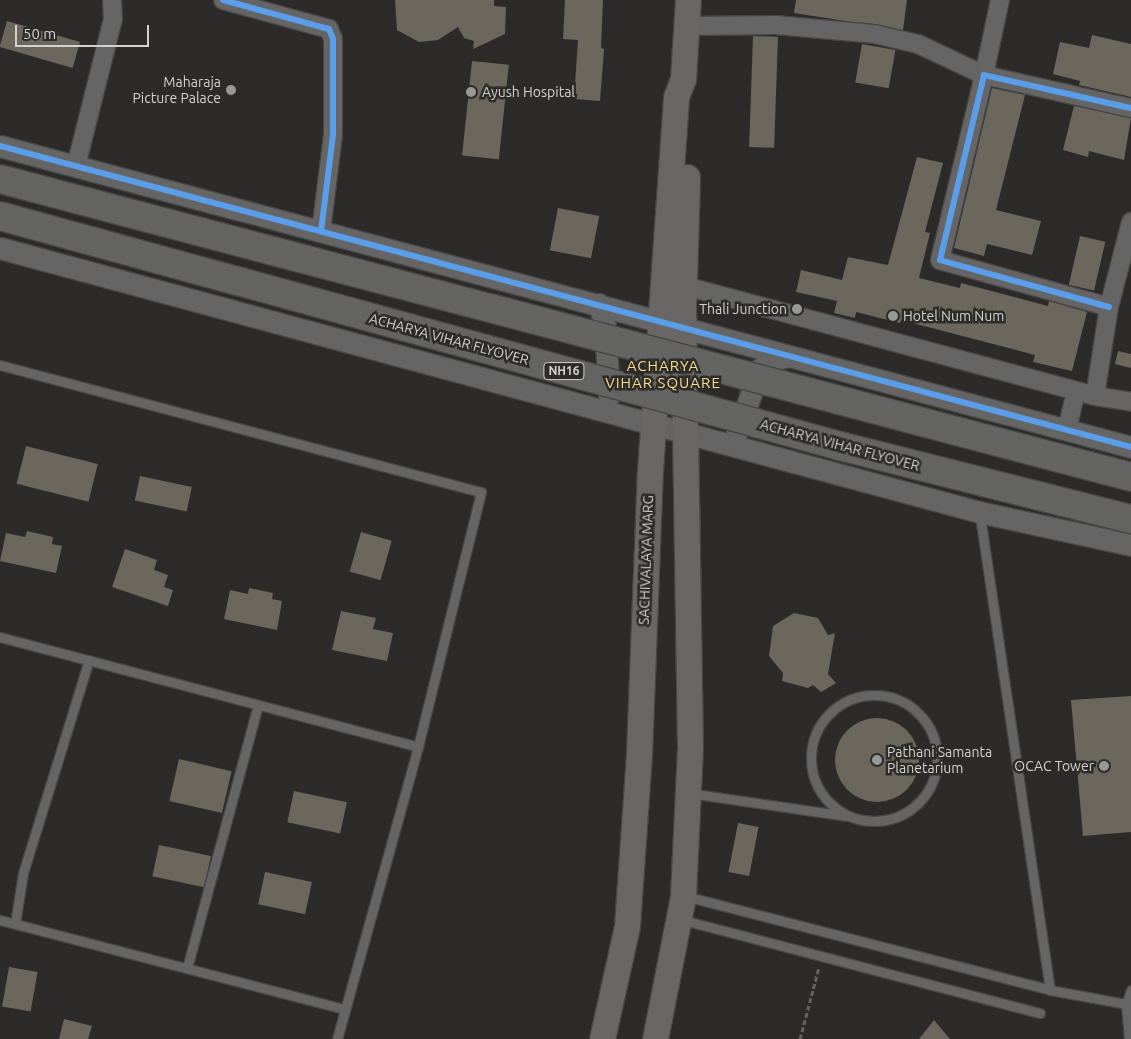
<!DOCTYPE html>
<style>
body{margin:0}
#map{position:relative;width:1131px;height:1039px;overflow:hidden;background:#2c2b2a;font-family:Ubuntu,sans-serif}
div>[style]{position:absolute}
.building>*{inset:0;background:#6b675d;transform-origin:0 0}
.round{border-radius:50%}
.path>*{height:3px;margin-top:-1.5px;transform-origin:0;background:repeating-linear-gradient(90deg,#636262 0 5px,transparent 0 7.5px)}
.roads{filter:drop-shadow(1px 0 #474645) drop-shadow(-1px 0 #474645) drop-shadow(0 1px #474645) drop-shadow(0 -1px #474645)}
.service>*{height:9px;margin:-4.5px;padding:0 4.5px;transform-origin:4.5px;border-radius:4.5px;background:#656565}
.service>.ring{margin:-4.5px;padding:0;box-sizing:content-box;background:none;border:9px solid #656565;border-radius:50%}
.minor>*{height:18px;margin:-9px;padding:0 9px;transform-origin:9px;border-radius:9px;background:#656565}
.tertiary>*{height:21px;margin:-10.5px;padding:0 10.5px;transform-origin:10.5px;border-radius:10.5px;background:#656565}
.secondary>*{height:25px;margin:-12.5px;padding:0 12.5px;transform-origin:12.5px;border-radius:12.5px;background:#686766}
.bridges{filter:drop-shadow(1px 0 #474645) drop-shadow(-1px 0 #474645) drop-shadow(0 1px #474645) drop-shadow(0 -1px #474645)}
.trunk-bridge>*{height:28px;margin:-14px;padding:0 14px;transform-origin:14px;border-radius:14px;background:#646463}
.cycleway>*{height:6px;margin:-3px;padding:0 3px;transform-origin:3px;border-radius:3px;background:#5a9eea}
.dots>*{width:14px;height:14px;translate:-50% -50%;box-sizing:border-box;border:2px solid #2d2c29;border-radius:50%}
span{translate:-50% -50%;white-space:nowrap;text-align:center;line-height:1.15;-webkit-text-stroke:5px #2d2c29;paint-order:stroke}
.shield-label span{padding:1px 4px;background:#2d2c29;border:1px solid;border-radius:4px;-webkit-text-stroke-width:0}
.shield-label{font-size:12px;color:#d2d2d0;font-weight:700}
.poi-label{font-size:14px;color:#d2d2d0}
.right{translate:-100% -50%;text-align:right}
.left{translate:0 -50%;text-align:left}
.street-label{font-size:14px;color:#d2d2d0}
.neighbourhood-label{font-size:15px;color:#fadc91;letter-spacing:1px}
.scale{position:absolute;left:15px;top:25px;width:134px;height:22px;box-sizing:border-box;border:2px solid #d2d2d0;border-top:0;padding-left:6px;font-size:15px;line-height:18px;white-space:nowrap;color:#d2d2d0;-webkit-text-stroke:4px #2d2c29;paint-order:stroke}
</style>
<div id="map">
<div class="building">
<i style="clip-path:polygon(395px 0,494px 0,494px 6px,506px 7px,505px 34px,473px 49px,474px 41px,464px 38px,458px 27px,438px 40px,419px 42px,397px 30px)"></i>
<i style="clip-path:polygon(565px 0,603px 0,601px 48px,604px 49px,600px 101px,574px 99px,578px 40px,563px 39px)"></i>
<i style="clip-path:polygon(796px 0,907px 0,903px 30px,794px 13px)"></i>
<i style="left:7px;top:21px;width:76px;height:27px;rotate:16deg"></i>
<i style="clip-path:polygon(1092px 35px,1131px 44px,1131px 97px,1079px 85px,1080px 81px,1053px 74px,1060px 42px,1089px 48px)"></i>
<i style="left:753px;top:36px;width:25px;height:111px;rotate:2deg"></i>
<i style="left:862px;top:44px;width:34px;height:39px;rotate:10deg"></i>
<i style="left:472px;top:61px;width:37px;height:95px;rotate:6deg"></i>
<i style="clip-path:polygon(992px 88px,1025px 95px,996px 210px,1041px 221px,1032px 255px,987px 244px,984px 256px,954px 248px)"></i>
<i style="clip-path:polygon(1074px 106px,1131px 118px,1124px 160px,1089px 151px,1088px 157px,1063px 150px)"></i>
<i style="clip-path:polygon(917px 157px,943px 163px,925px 232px,930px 233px,919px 278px,960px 288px,961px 283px,1048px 306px,1049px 301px,1087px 312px,1072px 371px,1033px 362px,1035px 355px,901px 320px,900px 323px,856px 312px,855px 318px,834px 313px,837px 301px,796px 292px,801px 270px,842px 280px,848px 257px,888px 265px)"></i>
<i style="left:558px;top:208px;width:42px;height:43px;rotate:11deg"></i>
<i style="left:1080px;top:236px;width:26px;height:50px;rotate:13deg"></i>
<i style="clip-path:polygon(1118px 351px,1131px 354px,1131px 368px,1115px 364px)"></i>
<i style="left:26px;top:446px;width:74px;height:39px;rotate:14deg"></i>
<i style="left:140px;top:476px;width:53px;height:25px;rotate:12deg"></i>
<i style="clip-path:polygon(27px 531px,53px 537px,52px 544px,62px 546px,56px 573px,0 561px,6px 533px,25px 537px)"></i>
<i style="left:361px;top:532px;width:32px;height:41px;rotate:16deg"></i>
<i style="clip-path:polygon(125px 549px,157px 560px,154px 570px,168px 575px,164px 587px,173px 590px,168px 606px,112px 587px)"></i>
<i style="clip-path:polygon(249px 588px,273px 593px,272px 599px,282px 601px,277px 630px,224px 619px,230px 590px,248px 594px)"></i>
<i style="clip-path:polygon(341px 611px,376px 618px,373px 629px,393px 633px,387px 661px,332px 650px)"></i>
<i style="clip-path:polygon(794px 613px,818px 618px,828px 635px,835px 633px,828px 674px,836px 683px,821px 692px,813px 685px,808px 688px,782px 681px,783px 673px,769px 656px,773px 626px)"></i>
<i style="clip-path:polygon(1131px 696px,1131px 832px,1083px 836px,1071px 700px)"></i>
<i class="round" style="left:835px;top:718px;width:84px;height:84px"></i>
<i style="left:179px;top:759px;width:54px;height:43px;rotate:13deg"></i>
<i style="left:294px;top:791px;width:54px;height:32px;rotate:12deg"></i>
<i style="left:738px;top:823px;width:21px;height:50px;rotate:11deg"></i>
<i style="left:159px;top:845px;width:53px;height:32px;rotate:12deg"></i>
<i style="left:265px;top:872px;width:48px;height:33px;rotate:12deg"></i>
<i style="left:9px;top:967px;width:29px;height:40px;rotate:10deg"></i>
<i style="clip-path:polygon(64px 1019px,92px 1026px,88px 1039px,59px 1039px)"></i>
<i style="clip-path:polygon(934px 1020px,950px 1039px,919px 1039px)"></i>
</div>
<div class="path">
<i style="left:800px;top:1039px;width:74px;rotate:-75.2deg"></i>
</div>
<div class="roads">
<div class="service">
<i style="left:0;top:365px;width:497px;rotate:14.8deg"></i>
<i style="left:481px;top:492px;width:263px;rotate:103.9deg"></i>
<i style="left:418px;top:747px;width:303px;rotate:105.5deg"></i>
<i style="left:0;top:637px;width:432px;rotate:14.7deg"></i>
<i class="ring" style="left:811px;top:695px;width:117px;height:117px"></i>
<i style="left:689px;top:793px;width:159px;rotate:8.3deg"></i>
<i style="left:685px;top:896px;width:377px;rotate:14.4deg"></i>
<i style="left:1050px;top:990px;width:483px;rotate:-98.4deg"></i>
<i style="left:679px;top:919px;width:373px;rotate:14.6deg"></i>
<i style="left:0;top:920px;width:356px;rotate:14.5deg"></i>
<i style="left:15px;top:924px;width:52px;rotate:-81.1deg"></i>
<i style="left:23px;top:873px;width:223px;rotate:-72.8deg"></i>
<i style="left:187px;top:968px;width:272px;rotate:-74.9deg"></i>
<i style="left:1050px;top:990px;width:77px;rotate:10.4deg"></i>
<i style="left:1129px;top:1039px;width:35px;rotate:-95deg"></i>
<i style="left:1126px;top:1004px;width:15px;rotate:-70deg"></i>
</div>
<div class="minor">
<i style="left:223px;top:0;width:110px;rotate:15.3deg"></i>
<i style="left:329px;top:29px;width:11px;rotate:68deg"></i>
<i style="left:333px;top:39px;width:96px;rotate:90deg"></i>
<i style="left:333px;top:135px;width:97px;rotate:97.1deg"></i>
<i style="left:687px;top:26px;width:89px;rotate:-0.6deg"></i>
<i style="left:776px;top:25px;width:98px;rotate:5.2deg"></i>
<i style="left:874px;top:34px;width:45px;rotate:12.8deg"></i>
<i style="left:918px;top:44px;width:73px;rotate:25.2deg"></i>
<i style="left:984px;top:75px;width:77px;rotate:-78deg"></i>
<i style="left:76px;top:166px;width:152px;rotate:-75.9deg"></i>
<i style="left:113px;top:19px;width:19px;rotate:-93deg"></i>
<i style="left:685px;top:286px;width:424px;rotate:15deg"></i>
<i style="left:1095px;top:396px;width:36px;rotate:9deg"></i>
<i style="left:1109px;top:307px;width:175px;rotate:-164.5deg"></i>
<i style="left:940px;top:260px;width:190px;rotate:-76.6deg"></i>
<i style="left:984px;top:75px;width:151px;rotate:12.7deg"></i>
<i style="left:1095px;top:396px;width:90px;rotate:-81.1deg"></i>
<i style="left:1109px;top:307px;width:88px;rotate:-75.5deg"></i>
<i style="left:1067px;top:430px;width:40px;rotate:-77deg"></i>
</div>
<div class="tertiary">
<i style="left:0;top:146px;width:1170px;rotate:14.9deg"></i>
<i style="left:0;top:248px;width:1014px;rotate:15.09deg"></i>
<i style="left:979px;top:512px;width:156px;rotate:12.2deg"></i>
<i style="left:599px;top:304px;width:23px;rotate:75deg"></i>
<i style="left:605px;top:326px;width:70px;rotate:86.7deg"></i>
<i style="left:737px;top:432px;width:67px;rotate:-69.9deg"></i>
<i style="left:760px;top:369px;width:14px;rotate:-39deg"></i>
<i style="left:771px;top:360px;width:19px;rotate:-12deg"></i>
</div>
<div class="secondary">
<i style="left:602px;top:1039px;width:116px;rotate:-77.5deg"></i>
<i style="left:627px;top:926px;width:172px;rotate:-86deg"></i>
<i style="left:639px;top:754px;width:284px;rotate:-87.8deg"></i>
<i style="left:650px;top:470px;width:374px;rotate:-86deg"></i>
<i style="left:676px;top:97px;width:19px;rotate:-69deg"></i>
<i style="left:683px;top:79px;width:79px;rotate:-86.4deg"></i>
<i style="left:655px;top:1039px;width:146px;rotate:-78.9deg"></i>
<i style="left:683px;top:896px;width:149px;rotate:-87.3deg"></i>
<i style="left:690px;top:747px;width:433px;rotate:-90.9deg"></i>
<i style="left:683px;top:314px;width:137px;rotate:-88.3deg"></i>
</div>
</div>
<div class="bridges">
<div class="trunk-bridge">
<i style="left:0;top:179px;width:1170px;rotate:14.76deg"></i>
<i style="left:0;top:216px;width:871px;rotate:15.31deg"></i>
<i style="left:840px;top:446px;width:300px;rotate:14.1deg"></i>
</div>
</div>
<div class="cycleway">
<i style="left:223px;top:0;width:110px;rotate:15.3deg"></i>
<i style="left:329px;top:29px;width:11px;rotate:68deg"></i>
<i style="left:333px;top:39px;width:96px;rotate:90deg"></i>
<i style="left:333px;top:135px;width:97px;rotate:97.1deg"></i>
<i style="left:0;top:146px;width:1170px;rotate:14.9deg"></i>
<i style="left:1109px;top:307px;width:175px;rotate:-164.5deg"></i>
<i style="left:940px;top:260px;width:190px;rotate:-76.6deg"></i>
<i style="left:984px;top:75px;width:151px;rotate:12.7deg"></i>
</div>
<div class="dots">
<i style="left:231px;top:90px;background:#989896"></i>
<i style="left:471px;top:92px;background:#989896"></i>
<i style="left:797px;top:309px;background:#989896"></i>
<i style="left:893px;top:316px;background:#989896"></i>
<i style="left:877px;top:760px;background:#989896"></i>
<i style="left:1104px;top:766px;background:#989896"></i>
</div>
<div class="shield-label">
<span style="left:564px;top:371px">NH16</span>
</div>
<div class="poi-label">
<span class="right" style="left:221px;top:90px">Maharaja<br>Picture Palace</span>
<span class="left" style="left:482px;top:92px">Ayush Hospital</span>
<span class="right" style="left:787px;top:309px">Thali Junction</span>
<span class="left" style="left:903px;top:316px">Hotel Num Num</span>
<span class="left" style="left:887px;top:760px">Pathani Samanta<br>Planetarium</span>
<span class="right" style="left:1094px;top:766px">OCAC Tower</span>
</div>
<div class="street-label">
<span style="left:449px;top:339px;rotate:15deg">ACHARYA VIHAR FLYOVER</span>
<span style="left:840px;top:445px;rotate:15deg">ACHARYA VIHAR FLYOVER</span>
<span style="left:646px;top:560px;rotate:-88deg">SACHIVALAYA MARG</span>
</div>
<div class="neighbourhood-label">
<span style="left:663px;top:374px">ACHARYA<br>VIHAR SQUARE</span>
</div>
<div class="scale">50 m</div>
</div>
